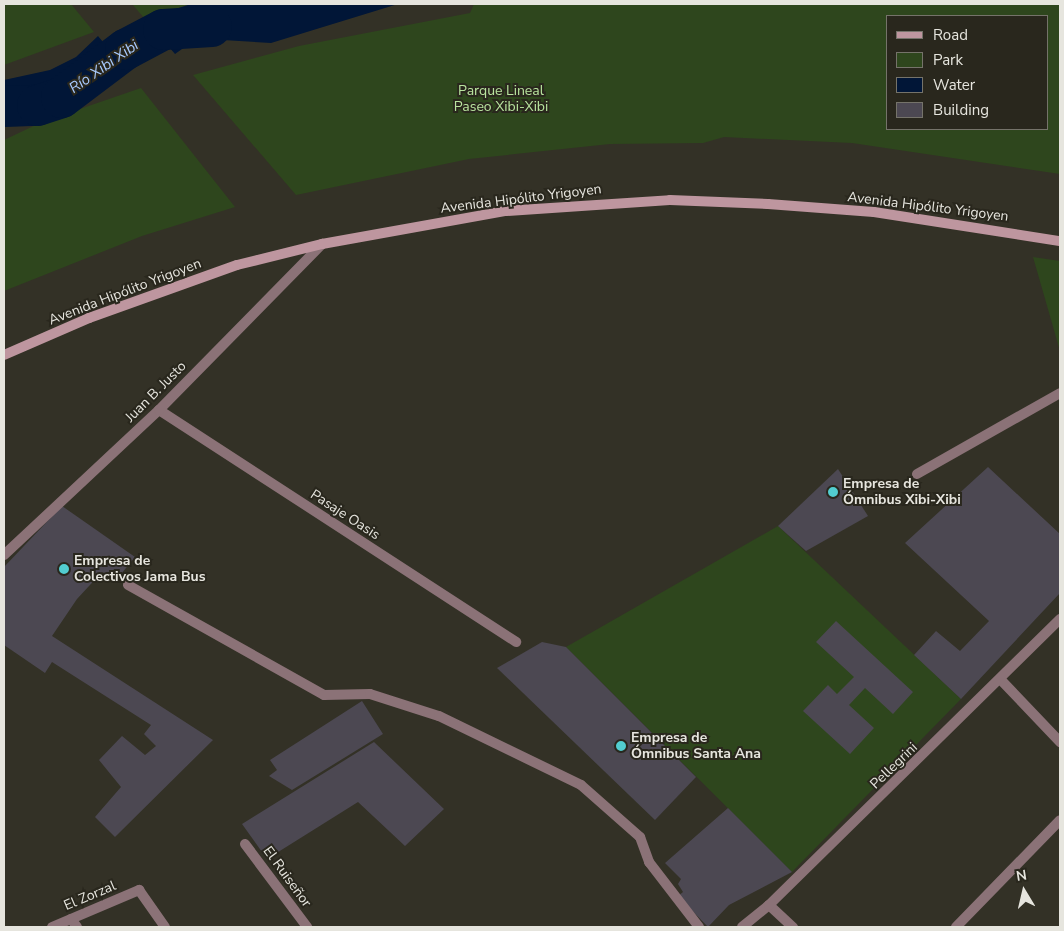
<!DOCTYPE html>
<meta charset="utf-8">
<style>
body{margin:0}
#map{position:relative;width:1064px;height:931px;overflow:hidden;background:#333126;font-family:"Nunito Sans",sans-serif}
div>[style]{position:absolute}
.green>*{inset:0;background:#2e461d}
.water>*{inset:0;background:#011637}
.river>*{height:41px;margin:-20.5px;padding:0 20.5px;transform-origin:20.5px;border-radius:20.5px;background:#011637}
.building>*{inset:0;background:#4c4852}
.lane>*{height:10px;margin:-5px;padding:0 5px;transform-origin:5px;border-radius:5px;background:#8b7277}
.street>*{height:10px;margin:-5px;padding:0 5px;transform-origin:5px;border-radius:5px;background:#8b7277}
.secondary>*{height:10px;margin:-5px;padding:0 5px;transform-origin:5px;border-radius:5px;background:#be969f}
.dots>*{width:14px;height:14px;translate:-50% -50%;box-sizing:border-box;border:2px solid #29271d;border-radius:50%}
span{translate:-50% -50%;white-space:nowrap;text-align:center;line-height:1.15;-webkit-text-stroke:4px #29271d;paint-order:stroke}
.park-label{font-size:14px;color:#b8e39e}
.street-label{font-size:14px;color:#e6e5de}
.poi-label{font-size:14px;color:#e6e5de;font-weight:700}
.left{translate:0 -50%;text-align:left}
.water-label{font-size:15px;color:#a9cbff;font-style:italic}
.frame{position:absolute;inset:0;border:5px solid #e6e5de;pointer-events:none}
.legend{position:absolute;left:886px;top:15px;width:162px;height:115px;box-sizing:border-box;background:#29271d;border:1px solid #75736a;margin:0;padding:6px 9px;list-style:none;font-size:15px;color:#e6e5de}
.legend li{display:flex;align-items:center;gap:10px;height:25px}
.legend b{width:25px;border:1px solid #75736a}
.north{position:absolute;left:999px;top:866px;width:50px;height:50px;-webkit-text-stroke:4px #29271d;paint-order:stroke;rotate:351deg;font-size:14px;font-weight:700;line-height:20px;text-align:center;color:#e6e5de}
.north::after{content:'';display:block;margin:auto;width:18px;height:22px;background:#e6e5de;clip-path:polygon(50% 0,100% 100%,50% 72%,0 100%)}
</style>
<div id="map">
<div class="green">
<i style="clip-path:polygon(4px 4px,71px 4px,94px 32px,4px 65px)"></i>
<i style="clip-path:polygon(132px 4px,191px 4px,145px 19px)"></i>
<i style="clip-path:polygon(evenodd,474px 4px,1060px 4px,1060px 174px,852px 143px,724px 137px,703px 143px,610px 144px,469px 159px,296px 195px,193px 75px,299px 46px,470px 13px,474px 4px,888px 16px,1048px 16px,1048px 129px,888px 129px,888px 16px)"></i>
<i style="clip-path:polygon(141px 88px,235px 207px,142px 236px,4px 291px,4px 140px,42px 122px)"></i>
<i style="clip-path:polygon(1033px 257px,1060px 261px,1060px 351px)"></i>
<i style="clip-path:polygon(778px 526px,961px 699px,792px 872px,566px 647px)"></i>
</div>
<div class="water">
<i style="clip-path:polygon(191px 4px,222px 5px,398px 4px,271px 43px,206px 39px,189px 44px,175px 54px,145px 19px)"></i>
<i style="clip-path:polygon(98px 36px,126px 70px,61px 111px,4px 123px,4px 80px,50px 70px,76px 57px)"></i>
</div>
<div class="river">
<i style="left:4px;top:106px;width:33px;rotate:-2deg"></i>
<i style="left:37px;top:105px;width:25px;rotate:-18deg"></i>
<i style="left:61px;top:97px;width:80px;rotate:-36.9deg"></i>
<i style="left:125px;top:49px;width:43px;rotate:-27.8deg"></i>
<i style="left:163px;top:29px;width:48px;rotate:-3.6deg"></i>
</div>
<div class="building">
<i style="clip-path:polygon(988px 467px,1060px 534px,1060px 593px,961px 699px,914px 655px,936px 631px,960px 651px,989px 621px,905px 543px)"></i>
<i style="clip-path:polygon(838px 469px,868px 516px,806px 551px,778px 526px)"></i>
<i style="clip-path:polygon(62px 506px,135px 557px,117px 579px,102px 572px,77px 599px,52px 636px,213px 740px,115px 837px,95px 817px,121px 787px,99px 760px,122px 736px,145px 755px,156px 746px,144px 734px,151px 725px,52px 662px,45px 673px,4px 645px,4px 567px)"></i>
<i style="clip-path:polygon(836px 621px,913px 692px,893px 714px,865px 688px,849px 705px,874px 728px,850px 754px,803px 711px,828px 685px,837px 694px,854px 677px,816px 642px)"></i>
<i style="clip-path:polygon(542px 642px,566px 647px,696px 777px,655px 820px,497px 668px)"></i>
<i style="clip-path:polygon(362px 701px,383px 734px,292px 790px,269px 776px,277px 770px,270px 760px)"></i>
<i style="clip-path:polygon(374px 742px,444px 809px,405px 846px,358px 802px,267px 859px,242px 824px)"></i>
<i style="clip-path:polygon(728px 808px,792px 872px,729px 905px,708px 927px,678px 896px,683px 892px,678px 884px,681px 879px,665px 863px)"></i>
</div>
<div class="lane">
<i style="left:917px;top:474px;width:164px;rotate:-29.5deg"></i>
<i style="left:128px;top:585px;width:225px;rotate:29.3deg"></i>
<i style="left:324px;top:695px;width:46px;rotate:-1.2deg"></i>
<i style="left:370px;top:694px;width:72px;rotate:17.7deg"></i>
<i style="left:439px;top:716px;width:158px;rotate:25.9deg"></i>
<i style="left:581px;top:785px;width:79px;rotate:41.4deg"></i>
<i style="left:640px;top:837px;width:27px;rotate:70deg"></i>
<i style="left:649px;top:862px;width:82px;rotate:52.4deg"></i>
</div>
<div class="street">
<i style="left:159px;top:410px;width:426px;rotate:33deg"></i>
<i style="left:4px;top:555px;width:212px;rotate:-43.1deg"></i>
<i style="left:159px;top:410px;width:233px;rotate:-45.5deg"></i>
<i style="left:1001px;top:680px;width:86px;rotate:46.4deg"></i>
<i style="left:245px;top:844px;width:104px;rotate:53.2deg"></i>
<i style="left:769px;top:905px;width:33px;rotate:43deg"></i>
<i style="left:71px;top:919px;width:10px;rotate:53deg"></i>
<i style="left:52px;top:927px;width:95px;rotate:-23deg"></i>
<i style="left:139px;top:890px;width:45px;rotate:54.9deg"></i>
<i style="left:742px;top:927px;width:35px;rotate:-39deg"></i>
<i style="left:769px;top:905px;width:408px;rotate:-44.5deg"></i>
<i style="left:956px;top:927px;width:149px;rotate:-45.8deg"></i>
</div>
<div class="secondary">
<i style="left:4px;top:355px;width:93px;rotate:-23.5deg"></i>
<i style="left:89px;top:318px;width:157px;rotate:-19.7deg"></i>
<i style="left:237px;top:265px;width:88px;rotate:-13.9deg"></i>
<i style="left:322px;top:244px;width:187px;rotate:-10.2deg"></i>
<i style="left:506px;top:211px;width:164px;rotate:-3.8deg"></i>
<i style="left:670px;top:200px;width:98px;rotate:2.3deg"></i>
<i style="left:768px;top:204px;width:106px;rotate:4.3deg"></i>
<i style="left:874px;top:212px;width:188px;rotate:8.9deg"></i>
</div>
<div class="dots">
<i style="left:833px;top:492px;background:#52cdd0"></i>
<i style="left:64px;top:569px;background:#52cdd0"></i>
<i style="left:621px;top:746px;background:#52cdd0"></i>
</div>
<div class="park-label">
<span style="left:501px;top:99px">Parque Lineal<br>Paseo Xibi-Xibi</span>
</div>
<div class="street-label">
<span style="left:521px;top:199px;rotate:-7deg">Avenida Hipólito Yrigoyen</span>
<span style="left:928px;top:207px;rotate:7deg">Avenida Hipólito Yrigoyen</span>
<span style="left:125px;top:292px;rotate:-21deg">Avenida Hipólito Yrigoyen</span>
<span style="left:156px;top:392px;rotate:-45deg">Juan B. Justo</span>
<span style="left:345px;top:515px;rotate:33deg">Pasaje Oasis</span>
<span style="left:894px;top:766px;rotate:-44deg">Pellegrini</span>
<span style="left:287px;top:877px;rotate:54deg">El Ruiseñor</span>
<span style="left:90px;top:896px;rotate:-23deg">El Zorzal</span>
</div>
<div class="poi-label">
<span class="left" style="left:843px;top:492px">Empresa de<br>Ómnibus Xibi-Xibi</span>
<span class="left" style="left:74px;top:569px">Empresa de<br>Colectivos Jama Bus</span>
<span class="left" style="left:631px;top:746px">Empresa de<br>Ómnibus Santa Ana</span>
</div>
<div class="water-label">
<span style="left:104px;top:67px;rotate:-35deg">Río Xibi Xibi</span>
</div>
<div class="frame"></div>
<ul class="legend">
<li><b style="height:6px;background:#be969f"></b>Road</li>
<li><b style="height:14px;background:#2e461d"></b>Park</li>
<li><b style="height:14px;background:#011637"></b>Water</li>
<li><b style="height:14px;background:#4c4852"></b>Building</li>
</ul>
<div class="north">N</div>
</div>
